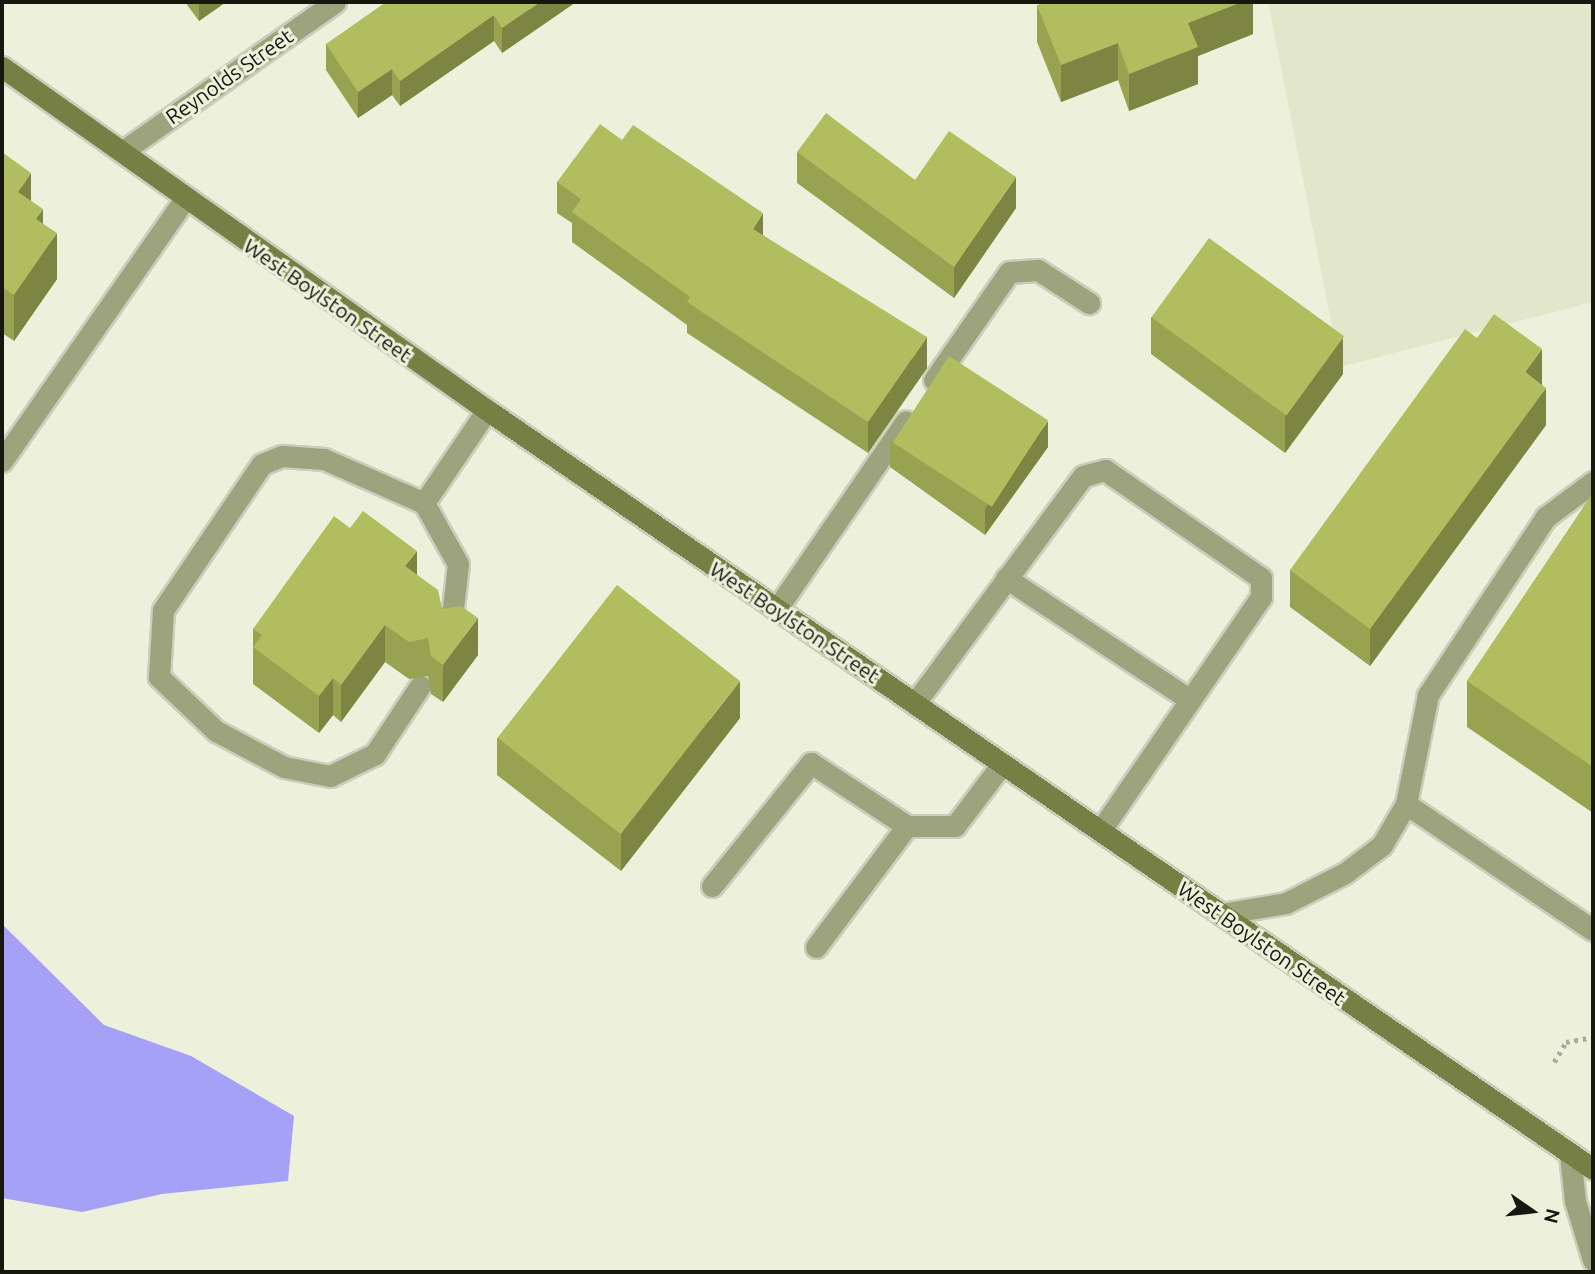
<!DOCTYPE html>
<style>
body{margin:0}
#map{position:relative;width:1595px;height:1274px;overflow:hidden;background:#edf1dc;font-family:Ubuntu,sans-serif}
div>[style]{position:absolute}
.built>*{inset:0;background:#e2e7cb}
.water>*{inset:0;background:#a5a1f6}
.path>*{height:4.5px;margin-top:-2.25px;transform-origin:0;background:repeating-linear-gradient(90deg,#a7ab9a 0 3.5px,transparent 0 8.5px)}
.roads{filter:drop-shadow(2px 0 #cbcebb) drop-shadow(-2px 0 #cbcebb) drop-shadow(0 2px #cbcebb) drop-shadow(0 -2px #cbcebb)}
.lane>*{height:21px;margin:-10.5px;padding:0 10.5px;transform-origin:10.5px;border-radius:10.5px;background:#9da37d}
.street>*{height:21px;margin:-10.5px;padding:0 10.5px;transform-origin:10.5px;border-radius:10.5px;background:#9da37d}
.secondary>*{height:21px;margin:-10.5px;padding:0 10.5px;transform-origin:10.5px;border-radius:10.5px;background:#767f44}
.wall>*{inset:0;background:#98a352}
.shaded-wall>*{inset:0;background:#7c8542}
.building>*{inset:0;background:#b1be5f;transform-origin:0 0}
span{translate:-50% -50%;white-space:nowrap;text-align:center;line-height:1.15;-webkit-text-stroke:6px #edf1dc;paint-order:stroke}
.street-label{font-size:21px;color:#161810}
.frame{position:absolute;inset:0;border:4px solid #161810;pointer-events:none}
.north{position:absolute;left:1497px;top:1176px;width:70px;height:70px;-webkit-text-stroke:5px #edf1dc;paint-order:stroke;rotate:104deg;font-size:19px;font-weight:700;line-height:28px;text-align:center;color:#161810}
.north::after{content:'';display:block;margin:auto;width:24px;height:32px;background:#161810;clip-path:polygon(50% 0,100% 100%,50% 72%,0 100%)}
</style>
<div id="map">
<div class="built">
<i style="clip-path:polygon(1268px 2px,1593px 2px,1593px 302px,1340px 367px)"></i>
</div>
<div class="water">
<i style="clip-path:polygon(2px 924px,104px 1025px,191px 1056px,294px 1116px,288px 1181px,162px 1194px,82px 1212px,2px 1198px)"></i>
</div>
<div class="path">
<i style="left:1554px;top:1062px;width:23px;rotate:-59deg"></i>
<i style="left:1566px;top:1042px;width:27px;rotate:-10deg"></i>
</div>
<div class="roads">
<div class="lane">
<i style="left:934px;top:380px;width:131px;rotate:-55.2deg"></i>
<i style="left:1009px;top:272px;width:29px;rotate:-4deg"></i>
<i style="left:1038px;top:270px;width:61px;rotate:32.9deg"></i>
<i style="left:2px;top:461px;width:320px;rotate:-55.1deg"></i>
<i style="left:424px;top:503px;width:112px;rotate:-55.9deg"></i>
<i style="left:1006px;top:578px;width:221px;rotate:33.5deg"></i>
<i style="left:776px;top:610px;width:229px;rotate:-55.5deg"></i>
<i style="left:420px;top:686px;width:82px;rotate:123.5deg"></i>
<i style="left:375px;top:754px;width:50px;rotate:153.9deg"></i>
<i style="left:330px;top:776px;width:47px;rotate:-168.9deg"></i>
<i style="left:284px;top:767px;width:77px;rotate:-152.1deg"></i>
<i style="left:216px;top:731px;width:79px;rotate:-136.5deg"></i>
<i style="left:159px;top:677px;width:67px;rotate:-86.6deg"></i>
<i style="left:163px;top:610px;width:176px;rotate:-55.9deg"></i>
<i style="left:262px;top:464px;width:22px;rotate:-22deg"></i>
<i style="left:282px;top:456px;width:42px;rotate:4.1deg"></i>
<i style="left:324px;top:459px;width:109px;rotate:23.7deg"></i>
<i style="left:424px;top:503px;width:70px;rotate:60.9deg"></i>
<i style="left:458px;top:564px;width:70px;rotate:96.5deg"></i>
<i style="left:915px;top:703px;width:282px;rotate:-53.5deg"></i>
<i style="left:1083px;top:476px;width:23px;rotate:-15deg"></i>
<i style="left:1105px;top:470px;width:190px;rotate:34.7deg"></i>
<i style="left:1261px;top:578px;width:19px;rotate:90deg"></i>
<i style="left:1261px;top:597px;width:284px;rotate:124.5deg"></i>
<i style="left:1406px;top:804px;width:225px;rotate:34deg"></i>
<i style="left:712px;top:886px;width:158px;rotate:-51.2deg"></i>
<i style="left:811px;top:763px;width:115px;rotate:33.3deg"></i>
<i style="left:907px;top:826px;width:48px"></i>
<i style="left:955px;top:826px;width:78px;rotate:-52.8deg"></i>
<i style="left:1221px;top:914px;width:66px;rotate:-9.6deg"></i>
<i style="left:1286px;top:903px;width:66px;rotate:-27deg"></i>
<i style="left:1345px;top:873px;width:46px;rotate:-37.1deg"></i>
<i style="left:1382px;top:845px;width:48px;rotate:-59.7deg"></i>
<i style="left:1406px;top:804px;width:111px;rotate:-78.6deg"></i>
<i style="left:1428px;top:695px;width:214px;rotate:-56.5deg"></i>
<i style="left:1546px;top:517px;width:59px;rotate:-36.7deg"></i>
<i style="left:816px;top:947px;width:151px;rotate:-53.1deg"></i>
<i style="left:1570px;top:1155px;width:46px;rotate:83.8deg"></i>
<i style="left:1575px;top:1201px;width:62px;rotate:73deg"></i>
</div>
<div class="street">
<i style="left:123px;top:151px;width:259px;rotate:-35.1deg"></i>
</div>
<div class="secondary">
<i style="left:2px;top:67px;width:594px;rotate:35.27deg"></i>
<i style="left:487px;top:410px;width:1341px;rotate:34.46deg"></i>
</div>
</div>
<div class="wall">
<i style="clip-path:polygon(185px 2px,226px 2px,199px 21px)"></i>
<i style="clip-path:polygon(576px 2px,502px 53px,494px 41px,400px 106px,392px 95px,358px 118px,326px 70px,326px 44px)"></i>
<i style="clip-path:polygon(1253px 2px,1253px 34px,1198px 56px,1198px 84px,1129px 111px,1118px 80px,1061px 102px,1037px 42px,1037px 5px)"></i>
<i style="clip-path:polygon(622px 140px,763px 235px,927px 368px,868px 453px,687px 333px,687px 325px,572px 242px,572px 223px,557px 213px,557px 182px)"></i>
<i style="clip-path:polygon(2px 152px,31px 201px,43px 224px,57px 279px,14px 341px,2px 333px)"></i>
<i style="clip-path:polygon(797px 152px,915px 180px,1016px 208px,954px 298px,797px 183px)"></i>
<i style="clip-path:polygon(1151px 317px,1343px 374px,1285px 453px,1151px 354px)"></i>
<i style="clip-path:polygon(1542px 385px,1546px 425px,1370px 666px,1290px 607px,1290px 570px)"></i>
<i style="clip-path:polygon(890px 441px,1048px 447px,985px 535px,890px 467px)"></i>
<i style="clip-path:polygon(1593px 493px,1593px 813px,1467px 727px,1467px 681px)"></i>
<i style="clip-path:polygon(417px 575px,478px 655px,443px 702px,431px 694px,428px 676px,409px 679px,385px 662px,341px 722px,333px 715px,319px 733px,253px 684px,253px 629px)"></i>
<i style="clip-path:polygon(740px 718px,621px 871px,497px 775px,497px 738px)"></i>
</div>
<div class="shaded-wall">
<i style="clip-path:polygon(199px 2px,226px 2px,199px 21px)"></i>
<i style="clip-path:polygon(540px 2px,576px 2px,502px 53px,502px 28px)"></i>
<i style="clip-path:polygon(1242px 2px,1253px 2px,1253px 34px,1198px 56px,1198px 84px,1129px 111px,1129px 74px,1188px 23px)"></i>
<i style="clip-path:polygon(494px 15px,494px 41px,400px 106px,400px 81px)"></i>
<i style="clip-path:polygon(1118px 43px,1118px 80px,1061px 102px,1061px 65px)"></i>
<i style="clip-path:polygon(392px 69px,392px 95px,358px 118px,358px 92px)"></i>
<i style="clip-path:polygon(31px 173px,31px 219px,18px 192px)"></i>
<i style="clip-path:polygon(1016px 177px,1016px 208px,954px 298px,954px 267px)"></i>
<i style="clip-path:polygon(43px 209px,43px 252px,57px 233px,57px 279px,14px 341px,14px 295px,36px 219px)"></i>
<i style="clip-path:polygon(763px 213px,763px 243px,753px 229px)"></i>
<i style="clip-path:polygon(927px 337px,927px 368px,868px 453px,868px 422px)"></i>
<i style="clip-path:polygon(1343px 337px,1343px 374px,1285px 453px,1285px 416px)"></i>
<i style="clip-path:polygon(1542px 349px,1542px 386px,1525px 372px)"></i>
<i style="clip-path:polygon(1546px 388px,1546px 425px,1370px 666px,1370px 629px)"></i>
<i style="clip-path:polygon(1048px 421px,1048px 447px,985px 535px,985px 509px)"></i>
<i style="clip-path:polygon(417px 551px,417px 588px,405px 566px)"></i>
<i style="clip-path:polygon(478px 618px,478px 655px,443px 702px,443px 665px)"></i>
<i style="clip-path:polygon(385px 625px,385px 662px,341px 722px,341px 685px)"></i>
<i style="clip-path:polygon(333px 678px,333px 715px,319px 733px,319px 696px)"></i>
<i style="clip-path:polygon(740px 681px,740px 718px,621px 871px,621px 834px)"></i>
</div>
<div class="building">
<i style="clip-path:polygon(386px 2px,540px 2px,502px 28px,494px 15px,400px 81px,392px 69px,358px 92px,326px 44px)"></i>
<i style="clip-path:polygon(1046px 2px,1242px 2px,1188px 23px,1198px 47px,1129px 74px,1118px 43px,1061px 65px,1037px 5px)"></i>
<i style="clip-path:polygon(826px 113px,915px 180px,949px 131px,1016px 177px,954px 267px,797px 152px)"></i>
<i style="clip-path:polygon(600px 124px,622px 140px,633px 125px,763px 213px,753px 229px,927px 337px,868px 422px,687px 302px,690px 297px,572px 212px,581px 199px,557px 182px)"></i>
<i style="clip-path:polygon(2px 152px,31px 173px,18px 192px,43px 209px,36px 219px,57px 233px,14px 295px,2px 287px)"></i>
<i style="left:1209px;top:238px;width:167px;height:98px;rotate:36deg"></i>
<i style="clip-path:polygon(1494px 314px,1542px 349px,1525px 372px,1546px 388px,1370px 629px,1290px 570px,1465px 329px,1477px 338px)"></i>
<i style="left:949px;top:356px;width:118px;height:103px;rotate:33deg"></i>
<i style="clip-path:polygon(1593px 493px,1593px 767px,1467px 681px)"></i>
<i style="clip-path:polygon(363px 511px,417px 551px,405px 566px,438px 590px,442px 609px,461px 606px,478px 618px,443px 665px,431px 656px,428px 638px,409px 642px,385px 625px,341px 685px,333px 678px,319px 696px,253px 647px,262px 635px,253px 629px,334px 516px,350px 528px)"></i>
<i style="left:617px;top:585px;width:156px;height:194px;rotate:38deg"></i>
</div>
<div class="street-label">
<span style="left:229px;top:76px;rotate:-35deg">Reynolds Street</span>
<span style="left:328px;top:300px;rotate:35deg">West Boylston Street</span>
<span style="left:795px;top:622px;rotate:34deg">West Boylston Street</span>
<span style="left:1262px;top:943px;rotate:35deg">West Boylston Street</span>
</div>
<div class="frame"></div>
<div class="north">N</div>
</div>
